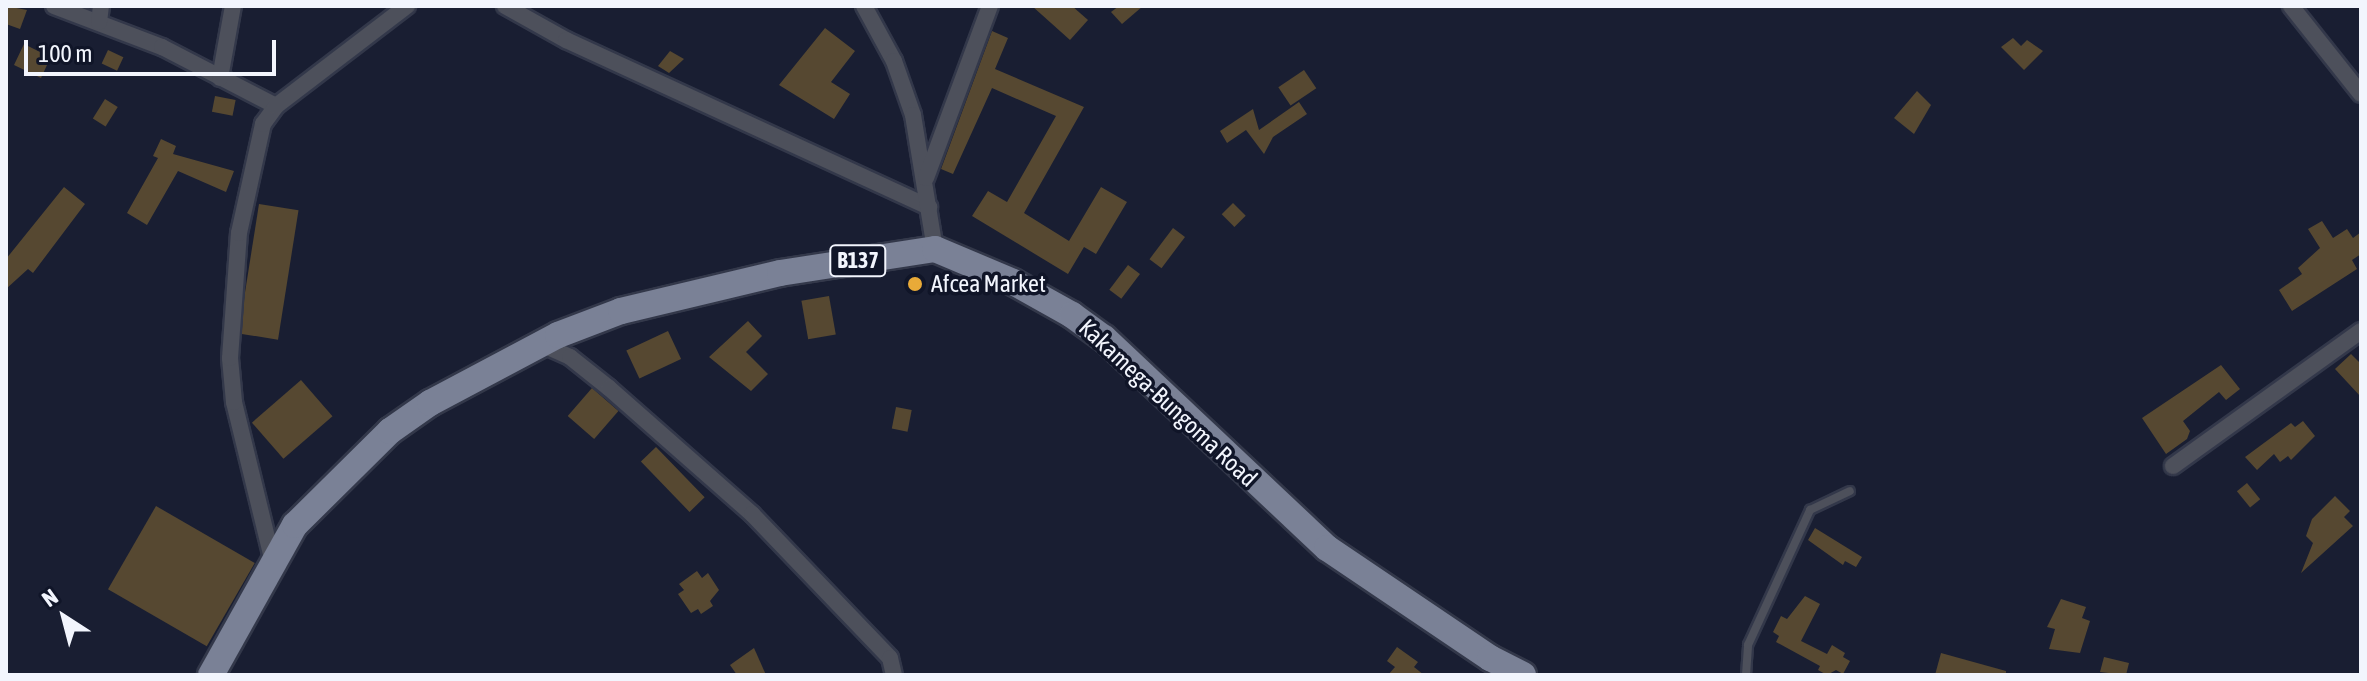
<!DOCTYPE html>
<style>
body{margin:0}
#map{position:relative;width:2367px;height:681px;overflow:hidden;background:#191e32;font-family:"Asap Condensed",sans-serif}
div>[style]{position:absolute}
.building>*{inset:0;background:#564831;transform-origin:0 0}
.roads{filter:drop-shadow(2px 0 #33384a) drop-shadow(-2px 0 #33384a) drop-shadow(0 2px #33384a) drop-shadow(0 -2px #33384a)}
.service>*{height:8px;margin:-4px;padding:0 4px;transform-origin:4px;border-radius:4px;background:#4d505b}
.minor>*{height:16px;margin:-8px;padding:0 8px;transform-origin:8px;border-radius:8px;background:#4d505b}
.primary>*{height:26px;margin:-13px;padding:0 13px;transform-origin:13px;border-radius:13px;background:#7a8196}
.dots>*{width:22px;height:22px;translate:-50% -50%;box-sizing:border-box;border:4px solid #101528;border-radius:50%}
span{translate:-50% -50%;white-space:nowrap;text-align:center;line-height:1.15;-webkit-text-stroke:7px #101528;paint-order:stroke}
.shield-label span{padding:2px 6px;background:#101528;border:2px solid;border-radius:6px;-webkit-text-stroke-width:0}
.shield-label{font-size:22px;color:#f2f5fd;font-weight:700}
.poi-label{font-size:24px;color:#f2f5fd}
.left{translate:0 -50%;text-align:left}
.street-label{font-size:24px;color:#f2f5fd}
.frame{position:absolute;inset:0;border:8px solid #f2f5fd;pointer-events:none}
.north{position:absolute;left:24px;top:577px;width:80px;height:80px;-webkit-text-stroke:6px #101528;paint-order:stroke;rotate:324deg;font-size:22px;font-weight:700;line-height:32px;text-align:center;color:#f2f5fd}
.north::after{content:'';display:block;margin:auto;width:28px;height:36px;background:#f2f5fd;clip-path:polygon(50% 0,100% 100%,50% 72%,0 100%)}
.scale{position:absolute;left:24px;top:40px;width:252px;height:36px;box-sizing:border-box;border:4px solid #f2f5fd;border-top:0;padding-left:10px;font-size:24px;line-height:28px;white-space:nowrap;color:#f2f5fd;-webkit-text-stroke:6px #101528;paint-order:stroke}
</style>
<div id="map">
<div class="building">
<i style="clip-path:polygon(6px 6px,27px 10px,20px 29px,6px 24px)"></i>
<i style="clip-path:polygon(1032px 6px,1072px 6px,1088px 20px,1070px 40px)"></i>
<i style="clip-path:polygon(1119px 6px,1143px 6px,1122px 24px,1111px 12px)"></i>
<i style="clip-path:polygon(825px 28px,855px 51px,831px 82px,850px 94px,834px 119px,779px 85px)"></i>
<i style="clip-path:polygon(992px 31px,1008px 38px,995px 69px,1084px 107px,1024px 213px,1069px 241px,1101px 187px,1127px 202px,1096px 254px,1084px 247px,1068px 274px,972px 216px,988px 191px,1007px 202px,1056px 116px,992px 88px,953px 174px,941px 169px)"></i>
<i style="clip-path:polygon(2013px 38px,2021px 46px,2027px 40px,2043px 51px,2024px 70px,2001px 47px)"></i>
<i style="clip-path:polygon(24px 44px,44px 54px,40px 62px,47px 65px,41px 78px,14px 65px)"></i>
<i style="left:108px;top:50px;width:17px;height:15px;rotate:25deg"></i>
<i style="clip-path:polygon(670px 51px,684px 59px,669px 73px,658px 66px)"></i>
<i style="left:1304px;top:70px;width:22px;height:31px;rotate:56deg"></i>
<i style="clip-path:polygon(1917px 91px,1931px 105px,1914px 134px,1894px 118px)"></i>
<i style="left:215px;top:96px;width:21px;height:16px;rotate:11deg"></i>
<i style="left:105px;top:99px;width:15px;height:23px;rotate:32deg"></i>
<i style="clip-path:polygon(1299px 102px,1307px 114px,1273px 137px,1264px 154px,1246px 130px,1227px 143px,1220px 131px,1253px 109px,1259px 130px)"></i>
<i style="clip-path:polygon(161px 139px,176px 146px,173px 154px,234px 171px,226px 192px,178px 171px,147px 225px,127px 213px,158px 158px,153px 156px)"></i>
<i style="clip-path:polygon(64px 187px,85px 204px,33px 273px,28px 269px,6px 289px,6px 259px)"></i>
<i style="left:1233px;top:203px;width:18px;height:16px;rotate:45deg"></i>
<i style="left:259px;top:204px;width:40px;height:131px;rotate:9deg"></i>
<i style="clip-path:polygon(2322px 221px,2333px 238px,2347px 229px,2353px 238px,2361px 232px,2361px 254px,2352px 260px,2357px 269px,2292px 311px,2279px 290px,2302px 274px,2298px 268px,2320px 248px,2308px 229px)"></i>
<i style="left:1173px;top:228px;width:15px;height:39px;rotate:37deg"></i>
<i style="left:1128px;top:265px;width:15px;height:31px;rotate:37deg"></i>
<i style="left:829px;top:296px;width:39px;height:28px;rotate:80deg"></i>
<i style="clip-path:polygon(748px 321px,762px 336px,746px 352px,768px 374px,751px 391px,709px 357px)"></i>
<i style="left:668px;top:331px;width:31px;height:46px;rotate:65deg"></i>
<i style="clip-path:polygon(2351px 354px,2361px 364px,2361px 397px,2335px 369px)"></i>
<i style="clip-path:polygon(2221px 365px,2240px 389px,2226px 400px,2219px 392px,2183px 421px,2190px 431px,2187px 439px,2166px 454px,2142px 418px)"></i>
<i style="left:301px;top:380px;width:48px;height:65px;rotate:49deg"></i>
<i style="left:592px;top:388px;width:35px;height:37px;rotate:41deg"></i>
<i style="left:896px;top:407px;width:16px;height:22px;rotate:11deg"></i>
<i style="clip-path:polygon(2303px 421px,2315px 436px,2291px 460px,2288px 456px,2280px 462px,2274px 454px,2257px 470px,2245px 457px,2291px 423px,2295px 427px)"></i>
<i style="left:656px;top:447px;width:70px;height:21px;rotate:46deg"></i>
<i style="left:2247px;top:483px;width:21px;height:13px;rotate:51deg"></i>
<i style="clip-path:polygon(2335px 496px,2350px 511px,2344px 517px,2353px 526px,2301px 573px,2313px 543px,2306px 536px,2312px 519px)"></i>
<i style="left:156px;top:506px;width:114px;height:96px;rotate:30deg"></i>
<i style="clip-path:polygon(1815px 528px,1862px 557px,1856px 567px,1845px 561px,1843px 565px,1808px 540px)"></i>
<i style="clip-path:polygon(697px 571px,702px 578px,708px 573px,719px 590px,710px 601px,713px 606px,701px 614px,698px 609px,691px 613px,678px 594px,684px 590px,679px 584px)"></i>
<i style="clip-path:polygon(1805px 596px,1820px 604px,1801px 641px,1827px 654px,1832px 645px,1845px 653px,1843px 657px,1850px 661px,1843px 674px,1836px 670px,1827px 675px,1818px 670px,1820px 666px,1776px 642px,1779px 636px,1773px 632px,1781px 616px,1787px 619px)"></i>
<i style="clip-path:polygon(2061px 599px,2086px 607px,2082px 618px,2090px 621px,2080px 653px,2049px 649px,2055px 629px,2047px 627px)"></i>
<i style="clip-path:polygon(1397px 647px,1418px 662px,1414px 667px,1424px 675px,1388px 675px,1395px 667px,1387px 661px)"></i>
<i style="clip-path:polygon(754px 648px,766px 675px,737px 675px,730px 665px)"></i>
<i style="clip-path:polygon(1941px 653px,2006px 671px,2006px 675px,1935px 675px)"></i>
<i style="clip-path:polygon(2104px 657px,2129px 663px,2126px 675px,2100px 672px)"></i>
</div>
<div class="roads">
<div class="service">
<i style="left:1746px;top:675px;width:30px;rotate:-86deg"></i>
<i style="left:1748px;top:645px;width:149px;rotate:-65.3deg"></i>
<i style="left:1810px;top:510px;width:44px;rotate:-25.4deg"></i>
</div>
<div class="minor">
<i style="left:54px;top:6px;width:116px;rotate:20.8deg"></i>
<i style="left:162px;top:47px;width:128px;rotate:27.4deg"></i>
<i style="left:505px;top:6px;width:70px;rotate:29.1deg"></i>
<i style="left:566px;top:40px;width:400px;rotate:24.7deg"></i>
<i style="left:864px;top:6px;width:63px;rotate:61.4deg"></i>
<i style="left:894px;top:61px;width:57px;rotate:70.6deg"></i>
<i style="left:913px;top:115px;width:136px;rotate:80.7deg"></i>
<i style="left:2291px;top:6px;width:112px;rotate:51.5deg"></i>
<i style="left:99px;top:22px;width:16px;rotate:-83deg"></i>
<i style="left:220px;top:78px;width:73px;rotate:-79.8deg"></i>
<i style="left:926px;top:178px;width:184px;rotate:-69.6deg"></i>
<i style="left:541px;top:344px;width:32px;rotate:24deg"></i>
<i style="left:570px;top:357px;width:50px;rotate:38.5deg"></i>
<i style="left:609px;top:388px;width:191px;rotate:41.4deg"></i>
<i style="left:752px;top:514px;width:199px;rotate:46.2deg"></i>
<i style="left:890px;top:658px;width:17px;rotate:77deg"></i>
<i style="left:2173px;top:466px;width:231px;rotate:-35.7deg"></i>
<i style="left:272px;top:558px;width:161px;rotate:-103.7deg"></i>
<i style="left:234px;top:402px;width:44px;rotate:-95.2deg"></i>
<i style="left:230px;top:358px;width:125px;rotate:-85.9deg"></i>
<i style="left:239px;top:233px;width:112px;rotate:-77.6deg"></i>
<i style="left:263px;top:124px;width:22px;rotate:-54deg"></i>
<i style="left:276px;top:106px;width:165px;rotate:-37.4deg"></i>
</div>
<div class="primary">
<i style="left:211px;top:675px;width:172px;rotate:-60.8deg"></i>
<i style="left:295px;top:525px;width:134px;rotate:-44.7deg"></i>
<i style="left:390px;top:431px;width:49px;rotate:-35deg"></i>
<i style="left:430px;top:403px;width:145px;rotate:-28deg"></i>
<i style="left:558px;top:335px;width:67px;rotate:-20.9deg"></i>
<i style="left:621px;top:311px;width:163px;rotate:-13.4deg"></i>
<i style="left:780px;top:273px;width:157px;rotate:-8.8deg"></i>
<i style="left:935px;top:249px;width:85px;rotate:22.9deg"></i>
<i style="left:1013px;top:282px;width:68px;rotate:29.2deg"></i>
<i style="left:1072px;top:315px;width:39px;rotate:36deg"></i>
<i style="left:1104px;top:338px;width:306px;rotate:43.3deg"></i>
<i style="left:1327px;top:548px;width:197px;rotate:34deg"></i>
<i style="left:1490px;top:658px;width:37px;rotate:27deg"></i>
</div>
</div>
<div class="dots">
<i style="left:915px;top:284px;background:#e9aa38"></i>
</div>
<div class="shield-label">
<span style="left:858px;top:261px">B137</span>
</div>
<div class="poi-label">
<span class="left" style="left:931px;top:284px">Afcea Market</span>
</div>
<div class="street-label">
<span style="left:1168px;top:403px;rotate:43deg">Kakamega-Bungoma Road</span>
</div>
<div class="frame"></div>
<div class="north">N</div>
<div class="scale">100 m</div>
</div>
